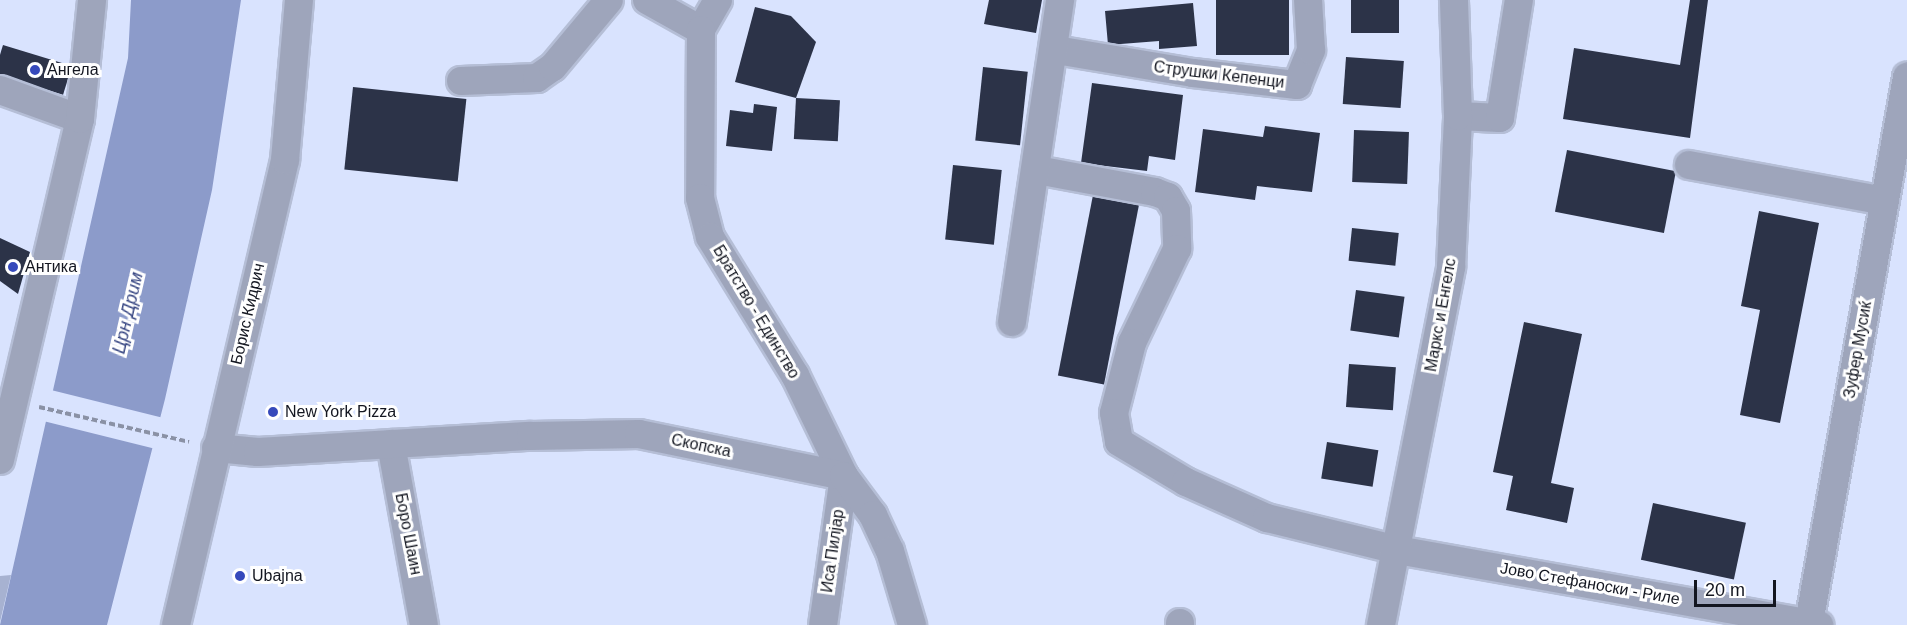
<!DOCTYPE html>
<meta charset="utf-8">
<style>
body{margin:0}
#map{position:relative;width:1907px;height:625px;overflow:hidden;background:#d9e3fe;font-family:Helvetica,sans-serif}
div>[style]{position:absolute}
.green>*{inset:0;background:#a7b2d1}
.water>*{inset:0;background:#8c9bca}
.pier>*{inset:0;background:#d9e3fe;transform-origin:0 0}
.building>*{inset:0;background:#2c3348;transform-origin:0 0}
.path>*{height:4px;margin-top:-2px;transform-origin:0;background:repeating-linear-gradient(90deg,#8a91a5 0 6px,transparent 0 9px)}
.roads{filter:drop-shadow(2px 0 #b5bed6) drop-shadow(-2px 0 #b5bed6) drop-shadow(0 2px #b5bed6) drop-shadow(0 -2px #b5bed6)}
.minor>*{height:28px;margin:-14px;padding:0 14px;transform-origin:14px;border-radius:14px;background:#9ea5bb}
.dots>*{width:16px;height:16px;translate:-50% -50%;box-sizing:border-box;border:3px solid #fff;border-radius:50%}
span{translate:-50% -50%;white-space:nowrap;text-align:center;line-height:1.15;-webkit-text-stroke:6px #fff;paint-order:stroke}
.poi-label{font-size:16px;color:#131620}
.left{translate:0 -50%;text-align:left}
.street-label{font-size:16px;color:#131620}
.water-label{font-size:18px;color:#384783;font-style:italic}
.scale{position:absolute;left:1694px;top:580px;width:82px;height:27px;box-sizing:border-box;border:3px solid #131620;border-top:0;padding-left:8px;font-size:18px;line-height:21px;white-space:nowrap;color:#131620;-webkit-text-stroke:4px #fff;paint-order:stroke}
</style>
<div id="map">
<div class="green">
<i style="clip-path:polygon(11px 575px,0 622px,0 576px)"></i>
</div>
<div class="water">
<i style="clip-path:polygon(131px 0,241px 0,212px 190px,165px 399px,107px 625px,0 625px,128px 58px)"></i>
</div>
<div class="pier">
<i style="left:51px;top:390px;width:115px;height:32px;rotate:14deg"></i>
</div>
<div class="building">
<i style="clip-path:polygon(989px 0,1042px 0,1036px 33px,984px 24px)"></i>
<i style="left:1216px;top:0;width:73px;height:55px"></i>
<i style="left:1351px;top:0;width:48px;height:33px"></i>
<i style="clip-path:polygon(1690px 0,1708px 0,1690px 138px,1563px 119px,1574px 48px,1680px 65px)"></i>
<i style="clip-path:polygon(1193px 3px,1197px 46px,1159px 49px,1159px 41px,1108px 45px,1105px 11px)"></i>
<i style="clip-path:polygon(755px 7px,791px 16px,816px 42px,796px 98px,735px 82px)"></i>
<i style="left:3px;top:45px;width:72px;height:30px;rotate:17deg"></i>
<i style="left:1346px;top:57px;width:58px;height:47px;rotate:4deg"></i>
<i style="left:983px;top:67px;width:45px;height:74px;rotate:6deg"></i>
<i style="clip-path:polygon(1092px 83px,1183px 95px,1175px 160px,1149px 156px,1147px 171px,1081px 163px)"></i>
<i style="left:353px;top:87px;width:114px;height:83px;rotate:6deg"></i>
<i style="left:796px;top:98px;width:44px;height:41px;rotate:3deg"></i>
<i style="clip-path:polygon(754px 104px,777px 107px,772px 151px,726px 146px,730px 110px,753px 113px)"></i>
<i style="clip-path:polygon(1265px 126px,1320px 133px,1312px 192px,1257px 186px,1255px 200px,1195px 192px,1203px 129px,1263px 137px)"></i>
<i style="left:1354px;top:130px;width:55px;height:52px;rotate:2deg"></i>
<i style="left:1567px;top:150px;width:111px;height:63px;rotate:11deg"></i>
<i style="left:953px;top:165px;width:49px;height:75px;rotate:6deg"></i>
<i style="left:1093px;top:195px;width:47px;height:184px;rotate:11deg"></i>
<i style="clip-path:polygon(1759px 211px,1819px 223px,1780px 423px,1740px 415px,1760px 310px,1741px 306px)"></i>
<i style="left:1352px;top:228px;width:47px;height:33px;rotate:6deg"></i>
<i style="clip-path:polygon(0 238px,30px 252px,18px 294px,0 281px)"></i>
<i style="left:1356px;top:290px;width:49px;height:41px;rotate:8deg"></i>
<i style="clip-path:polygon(1524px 322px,1582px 334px,1551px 483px,1574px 488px,1567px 523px,1506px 510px,1513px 476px,1493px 472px)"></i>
<i style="left:1349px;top:364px;width:47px;height:43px;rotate:4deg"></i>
<i style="left:1327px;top:442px;width:52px;height:37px;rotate:9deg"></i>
<i style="left:1653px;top:503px;width:95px;height:58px;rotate:12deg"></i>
</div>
<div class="path">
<i style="left:39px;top:407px;width:154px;rotate:13.1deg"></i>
</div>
<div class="roads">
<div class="minor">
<i style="left:647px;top:0;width:62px;rotate:29.1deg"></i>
<i style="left:718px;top:0;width:34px;rotate:120deg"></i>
<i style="left:701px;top:30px;width:168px;rotate:90.3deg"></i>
<i style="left:700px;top:198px;width:40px;rotate:75.6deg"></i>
<i style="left:710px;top:237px;width:162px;rotate:58.4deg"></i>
<i style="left:795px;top:375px;width:112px;rotate:64.1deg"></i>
<i style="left:844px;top:476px;width:150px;rotate:98deg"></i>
<i style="left:1056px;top:50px;width:139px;rotate:9.5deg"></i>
<i style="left:1193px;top:73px;width:105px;rotate:6.6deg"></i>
<i style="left:1297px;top:85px;width:38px;rotate:-68deg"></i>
<i style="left:1311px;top:50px;width:50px;rotate:-93.4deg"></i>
<i style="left:461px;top:81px;width:76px;rotate:-2.3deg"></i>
<i style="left:537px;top:78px;width:19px;rotate:-35deg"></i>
<i style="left:553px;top:67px;width:87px;rotate:-50.1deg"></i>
<i style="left:0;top:90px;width:85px;rotate:19.9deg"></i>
<i style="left:1458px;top:116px;width:42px;rotate:2.7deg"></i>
<i style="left:1500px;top:118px;width:120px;rotate:-80.9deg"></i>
<i style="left:1689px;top:165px;width:199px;rotate:10.4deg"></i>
<i style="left:1037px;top:170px;width:120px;rotate:10.6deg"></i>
<i style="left:1155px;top:192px;width:14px;rotate:21deg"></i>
<i style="left:1168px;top:197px;width:16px;rotate:60deg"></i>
<i style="left:1176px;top:211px;width:38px;rotate:88deg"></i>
<i style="left:1177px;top:249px;width:104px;rotate:115.6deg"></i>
<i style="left:1132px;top:343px;width:72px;rotate:104.4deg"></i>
<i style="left:1114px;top:413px;width:29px;rotate:80deg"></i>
<i style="left:1119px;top:442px;width:78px;rotate:30.8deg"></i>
<i style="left:1186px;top:482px;width:89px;rotate:24deg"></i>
<i style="left:1267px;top:518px;width:134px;rotate:13.8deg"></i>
<i style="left:1397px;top:550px;width:429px;rotate:10.1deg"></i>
<i style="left:1012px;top:322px;width:326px;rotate:-81.5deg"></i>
<i style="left:391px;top:444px;width:184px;rotate:79.7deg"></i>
<i style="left:216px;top:448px;width:42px;rotate:5.4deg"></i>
<i style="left:258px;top:452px;width:273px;rotate:-3.4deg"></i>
<i style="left:531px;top:436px;width:108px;rotate:-1.1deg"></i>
<i style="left:639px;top:434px;width:209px;rotate:11.6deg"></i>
<i style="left:844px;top:476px;width:49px;rotate:53.4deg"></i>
<i style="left:873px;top:515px;width:40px;rotate:65deg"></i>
<i style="left:890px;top:551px;width:77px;rotate:73.4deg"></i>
<i style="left:0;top:460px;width:350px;rotate:-76.8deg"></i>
<i style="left:80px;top:119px;width:120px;rotate:-84.2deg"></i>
<i style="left:1809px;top:623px;width:555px;rotate:-79.82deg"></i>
<i style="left:176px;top:625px;width:478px;rotate:-76.8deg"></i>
<i style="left:285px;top:160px;width:161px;rotate:-85deg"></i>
<i style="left:1180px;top:625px;width:2px;rotate:-90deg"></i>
<i style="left:1381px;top:625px;width:365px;rotate:-78.9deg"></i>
<i style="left:1451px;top:267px;width:151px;rotate:-87.3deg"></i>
<i style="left:1458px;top:116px;width:116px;rotate:-92deg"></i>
</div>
</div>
<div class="dots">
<i style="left:35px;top:70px;background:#3649bb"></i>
<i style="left:13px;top:267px;background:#3649bb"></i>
<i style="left:273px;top:412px;background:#3649bb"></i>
<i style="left:240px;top:576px;background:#3649bb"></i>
</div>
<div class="poi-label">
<span class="left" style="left:47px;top:70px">Ангела</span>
<span class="left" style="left:25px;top:267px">Aнтика</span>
<span class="left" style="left:285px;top:412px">New York Pizza</span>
<span class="left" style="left:252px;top:576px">Ubajna</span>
</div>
<div class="street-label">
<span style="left:1219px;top:75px;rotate:7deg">Струшки Кепенци</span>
<span style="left:756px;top:312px;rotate:59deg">Братство - Единство</span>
<span style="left:248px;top:314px;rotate:-77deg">Борис Кидрич</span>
<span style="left:1441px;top:315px;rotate:-80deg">Маркс и Енгелс</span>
<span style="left:1858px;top:350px;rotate:-80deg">Зуфер Мусиќ</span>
<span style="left:701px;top:446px;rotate:12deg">Скопска</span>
<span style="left:408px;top:534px;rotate:79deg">Боро Шаин</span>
<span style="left:833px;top:551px;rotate:-82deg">Иса Пилјар</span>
<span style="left:1590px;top:584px;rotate:10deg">Јово Стефаноски - Риле</span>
</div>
<div class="water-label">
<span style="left:128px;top:313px;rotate:-77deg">Црн Дрим</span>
</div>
<div class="scale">20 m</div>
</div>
